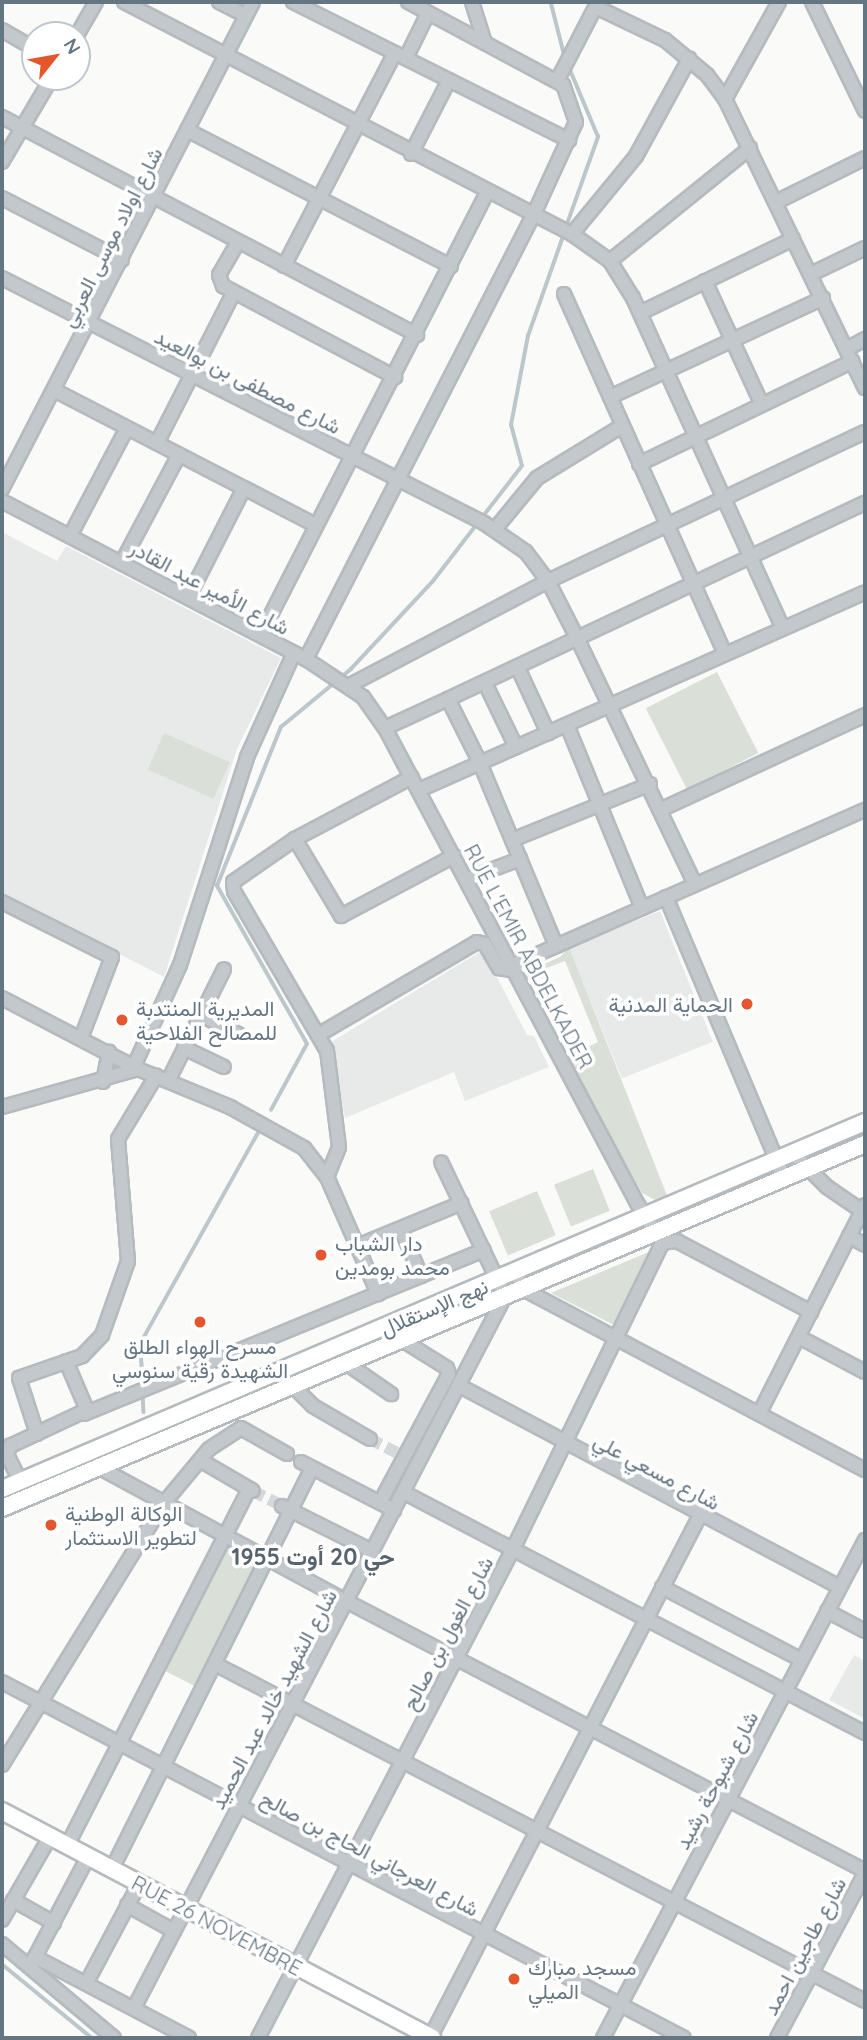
<!DOCTYPE html>
<meta charset="utf-8">
<style>
body{margin:0}
#map{position:relative;width:867px;height:2040px;overflow:hidden;background:#fafaf8;font-family:Quicksand,Vazirmatn,sans-serif}
div>[style]{position:absolute}
.built>*{inset:0;background:#e8e9e9;transform-origin:0 0}
.green>*{inset:0;background:#dadfd7;transform-origin:0 0}
.stream>*{height:3.5px;margin:-1.75px;padding:0 1.75px;transform-origin:1.75px;border-radius:1.75px;background:#bbc7cb}
.minor-tunnel>*{height:12px;margin-top:-6px;transform-origin:0;background:repeating-linear-gradient(90deg,#d5d9db 0 12px,transparent 0 18px)}
.roads{filter:drop-shadow(2px 0 #b5babe) drop-shadow(-2px 0 #b5babe) drop-shadow(0 2px #b5babe) drop-shadow(0 -2px #b5babe)}
.minor>*{height:12px;margin:-6px;padding:0 6px;transform-origin:6px;border-radius:6px;background:#c3c8cc}
.major>*{height:16px;margin:-8px;padding:0 8px;transform-origin:8px;border-radius:8px;background:#fff}
.dots>*{width:19px;height:19px;translate:-50% -50%;box-sizing:border-box;border:4px solid #fff;border-radius:50%}
span{translate:-50% -50%;white-space:nowrap;text-align:center;line-height:1.15;-webkit-text-stroke:7px #fff;paint-order:stroke}
.street-label{font-size:21px;color:#657683}
.poi-label{font-size:21px;color:#657683}
.right{translate:-100% -50%;text-align:right}
.left{translate:0 -50%;text-align:left}
.neighbourhood-label{font-size:23px;color:#57646e;font-weight:700}
.frame{position:absolute;inset:0;border:4px solid #657683;pointer-events:none}
.north{position:absolute;left:21px;top:21px;width:70px;height:70px;box-sizing:border-box;background:#fff;border:2px solid #c1c8cd;border-radius:50%;rotate:59deg;font-size:19px;font-weight:700;line-height:28px;text-align:center;color:#657683}
.north::after{content:'';display:block;margin:auto;width:24px;height:32px;background:#e4572e;clip-path:polygon(50% 0,100% 100%,50% 72%,0 100%)}
</style>
<div id="map">
<div class="built">
<i style="clip-path:polygon(4px 533px,57px 561px,66px 546px,281px 658px,237px 749px,164px 977px,2px 894px)"></i>
<i style="left:660px;top:911px;width:141px;height:98px;rotate:68deg"></i>
<i style="clip-path:polygon(483px 950px,527px 1035px,534px 1036px,549px 1067px,465px 1101px,454px 1072px,345px 1118px,331px 1042px)"></i>
<i style="clip-path:polygon(854px 1655px,865px 1661px,865px 1719px,829px 1700px)"></i>
</div>
<div class="green">
<i style="left:717px;top:672px;width:91px;height:80px;rotate:63deg"></i>
<i style="left:164px;top:733px;width:72px;height:40px;rotate:24deg"></i>
<i style="clip-path:polygon(569px 947px,668px 1198px,659px 1202px,642px 1193px,569px 1062px,571px 1055px,598px 1042px,565px 961px,531px 974px,532px 986px,524px 973px,560px 957px)"></i>
<i style="left:593px;top:1169px;width:45px;height:42px;rotate:68deg"></i>
<i style="left:537px;top:1191px;width:48px;height:52px;rotate:67deg"></i>
<i style="clip-path:polygon(651px 1251px,614px 1325px,551px 1293px)"></i>
<i style="left:226px;top:1546px;width:39px;height:139px;rotate:27deg"></i>
</div>
<div class="stream">
<i style="left:551px;top:2px;width:57px;rotate:75.7deg"></i>
<i style="left:566px;top:227px;width:96px;rotate:-70.4deg"></i>
<i style="left:598px;top:137px;width:75px;rotate:-112.8deg"></i>
<i style="left:271px;top:1110px;width:75px;rotate:-61.4deg"></i>
<i style="left:307px;top:1044px;width:182px;rotate:-119.7deg"></i>
<i style="left:217px;top:886px;width:171px;rotate:-68.1deg"></i>
<i style="left:281px;top:727px;width:91px;rotate:-39.6deg"></i>
<i style="left:351px;top:669px;width:120px;rotate:-47deg"></i>
<i style="left:433px;top:581px;width:145px;rotate:-52.3deg"></i>
<i style="left:522px;top:466px;width:42px;rotate:-105deg"></i>
<i style="left:511px;top:425px;width:91px;rotate:-79.2deg"></i>
<i style="left:528px;top:336px;width:108px;rotate:-70.6deg"></i>
<i style="left:143px;top:1386px;width:42px;rotate:-94.1deg"></i>
<i style="left:140px;top:1344px;width:246px;rotate:-60.8deg"></i>
<i style="left:143px;top:1394px;width:18px;rotate:87deg"></i>
<i style="left:2px;top:1964px;width:117px;rotate:39.4deg"></i>
</div>
<div class="minor-tunnel">
<i style="left:370px;top:1439px;width:33px;rotate:27deg"></i>
<i style="left:253px;top:1491px;width:33px;rotate:27deg"></i>
</div>
<div class="roads">
<div class="minor">
<i style="left:124px;top:2px;width:505px;rotate:27.38deg"></i>
<i style="left:572px;top:234px;width:47px;rotate:35.4deg"></i>
<i style="left:610px;top:261px;width:44px;rotate:58.1deg"></i>
<i style="left:633px;top:298px;width:362px;rotate:65.6deg"></i>
<i style="left:219px;top:2px;width:30px;rotate:27deg"></i>
<i style="left:293px;top:2px;width:309px;rotate:26.6deg"></i>
<i style="left:472px;top:2px;width:43px;rotate:72.4deg"></i>
<i style="left:812px;top:2px;width:121px;rotate:64.1deg"></i>
<i style="left:596px;top:7px;width:76px;rotate:25.6deg"></i>
<i style="left:665px;top:40px;width:55px;rotate:39.8deg"></i>
<i style="left:707px;top:75px;width:30px;rotate:53deg"></i>
<i style="left:725px;top:99px;width:321px;rotate:64.2deg"></i>
<i style="left:2px;top:30px;width:38px;rotate:30deg"></i>
<i style="left:77px;top:35px;width:38px;rotate:-60deg"></i>
<i style="left:406px;top:58px;width:50px;rotate:-63.9deg"></i>
<i style="left:557px;top:81px;width:89px;rotate:-62.6deg"></i>
<i style="left:725px;top:99px;width:111px;rotate:-60.9deg"></i>
<i style="left:2px;top:117px;width:469px;rotate:27.7deg"></i>
<i style="left:187px;top:130px;width:297px;rotate:27.3deg"></i>
<i style="left:411px;top:154px;width:83px;rotate:-62.8deg"></i>
<i style="left:2px;top:162px;width:99px;rotate:-59.5deg"></i>
<i style="left:2px;top:198px;width:135px;rotate:27.3deg"></i>
<i style="left:776px;top:202px;width:99px;rotate:-26.3deg"></i>
<i style="left:572px;top:234px;width:101px;rotate:-50.6deg"></i>
<i style="left:636px;top:156px;width:111px;rotate:-61.3deg"></i>
<i style="left:238px;top:242px;width:38px;rotate:120deg"></i>
<i style="left:219px;top:275px;width:12px;rotate:70deg"></i>
<i style="left:223px;top:286px;width:195px;rotate:27.9deg"></i>
<i style="left:610px;top:261px;width:180px;rotate:-38.9deg"></i>
<i style="left:284px;top:266px;width:240px;rotate:-62.5deg"></i>
<i style="left:811px;top:274px;width:60px;rotate:-25.7deg"></i>
<i style="left:2px;top:278px;width:541px;rotate:26.94deg"></i>
<i style="left:484px;top:523px;width:51px;rotate:34.6deg"></i>
<i style="left:526px;top:552px;width:36px;rotate:53deg"></i>
<i style="left:548px;top:581px;width:66px;rotate:63deg"></i>
<i style="left:578px;top:640px;width:271px;rotate:64.4deg"></i>
<i style="left:705px;top:281px;width:136px;rotate:65.3deg"></i>
<i style="left:564px;top:294px;width:394px;rotate:65.9deg"></i>
<i style="left:640px;top:313px;width:170px;rotate:-25.8deg"></i>
<i style="left:847px;top:349px;width:21px;rotate:-29deg"></i>
<i style="left:54px;top:390px;width:295px;rotate:27.3deg"></i>
<i style="left:610px;top:397px;width:235px;rotate:-24.9deg"></i>
<i style="left:157px;top:443px;width:169px;rotate:-63deg"></i>
<i style="left:639px;top:464px;width:237px;rotate:-25.7deg"></i>
<i style="left:2px;top:489px;width:548px;rotate:-62.73deg"></i>
<i style="left:2px;top:501px;width:343px;rotate:27.5deg"></i>
<i style="left:306px;top:659px;width:69px;rotate:33.7deg"></i>
<i style="left:363px;top:697px;width:38px;rotate:55deg"></i>
<i style="left:385px;top:728px;width:538px;rotate:62.05deg"></i>
<i style="left:637px;top:1203px;width:47px;rotate:58deg"></i>
<i style="left:495px;top:529px;width:66px;rotate:-50.5deg"></i>
<i style="left:537px;top:478px;width:100px;rotate:-31.5deg"></i>
<i style="left:70px;top:536px;width:122px;rotate:-62.2deg"></i>
<i style="left:122px;top:562px;width:121px;rotate:-62deg"></i>
<i style="left:189px;top:596px;width:121px;rotate:-63deg"></i>
<i style="left:261px;top:634px;width:496px;rotate:-62.9deg"></i>
<i style="left:306px;top:659px;width:498px;rotate:-62.9deg"></i>
<i style="left:533px;top:216px;width:103px;rotate:-65.4deg"></i>
<i style="left:576px;top:122px;width:39px;rotate:-109deg"></i>
<i style="left:563px;top:85px;width:176px;rotate:-151.8deg"></i>
<i style="left:518px;top:668px;width:72px;rotate:65.2deg"></i>
<i style="left:485px;top:683px;width:71px;rotate:64.2deg"></i>
<i style="left:350px;top:685px;width:224px;rotate:-27.7deg"></i>
<i style="left:548px;top:581px;width:350px;rotate:-25.2deg"></i>
<i style="left:448px;top:699px;width:461px;rotate:-25.2deg"></i>
<i style="left:567px;top:725px;width:198px;rotate:67.7deg"></i>
<i style="left:385px;top:728px;width:69px;rotate:-24.7deg"></i>
<i style="left:448px;top:699px;width:72px;rotate:63.4deg"></i>
<i style="left:480px;top:763px;width:198px;rotate:67.4deg"></i>
<i style="left:419px;top:790px;width:488px;rotate:-23.9deg"></i>
<i style="left:662px;top:809px;width:224px;rotate:-24.8deg"></i>
<i style="left:295px;top:839px;width:90px;rotate:59.1deg"></i>
<i style="left:341px;top:916px;width:128px;rotate:-28deg"></i>
<i style="left:512px;top:840px;width:149px;rotate:-22.1deg"></i>
<i style="left:467px;top:879px;width:57px;rotate:-20.7deg"></i>
<i style="left:666px;top:897px;width:305px;rotate:67.2deg"></i>
<i style="left:2px;top:902px;width:123px;rotate:26.6deg"></i>
<i style="left:112px;top:957px;width:87px;rotate:110.9deg"></i>
<i style="left:513px;top:965px;width:385px;rotate:-23.8deg"></i>
<i style="left:2px;top:998px;width:153px;rotate:27.6deg"></i>
<i style="left:138px;top:1069px;width:141px;rotate:164.4deg"></i>
<i style="left:201px;top:1015px;width:42px;rotate:27.2deg"></i>
<i style="left:318px;top:1035px;width:184px;rotate:-30.3deg"></i>
<i style="left:477px;top:942px;width:8px;rotate:14deg"></i>
<i style="left:485px;top:944px;width:28px;rotate:60deg"></i>
<i style="left:499px;top:968px;width:17px;rotate:10deg"></i>
<i style="left:184px;top:1048px;width:44px;rotate:25.4deg"></i>
<i style="left:135px;top:1064px;width:109px;rotate:-65.6deg"></i>
<i style="left:180px;top:965px;width:219px;rotate:-72.1deg"></i>
<i style="left:247px;top:757px;width:114px;rotate:-65.7deg"></i>
<i style="left:138px;top:1069px;width:100px;rotate:22.4deg"></i>
<i style="left:230px;top:1107px;width:85px;rotate:29deg"></i>
<i style="left:304px;top:1148px;width:37px;rotate:52deg"></i>
<i style="left:327px;top:1177px;width:128px;rotate:66.4deg"></i>
<i style="left:168px;top:1081px;width:125px;rotate:-63.4deg"></i>
<i style="left:103px;top:1082px;width:31px;rotate:-79deg"></i>
<i style="left:793px;top:1153px;width:48px;rotate:45deg"></i>
<i style="left:827px;top:1187px;width:42px;rotate:34.4deg"></i>
<i style="left:327px;top:1177px;width:32px;rotate:-68deg"></i>
<i style="left:339px;top:1147px;width:97px;rotate:-97.1deg"></i>
<i style="left:327px;top:1051px;width:185px;rotate:-120.2deg"></i>
<i style="left:234px;top:891px;width:9px;rotate:-96deg"></i>
<i style="left:233px;top:882px;width:75px;rotate:-34.7deg"></i>
<i style="left:295px;top:839px;width:132px;rotate:-27.9deg"></i>
<i style="left:401px;top:1229px;width:51px;rotate:66.9deg"></i>
<i style="left:849px;top:1236px;width:18px;rotate:29deg"></i>
<i style="left:662px;top:1243px;width:15px;rotate:-8deg"></i>
<i style="left:677px;top:1241px;width:152px;rotate:27.9deg"></i>
<i style="left:357px;top:1246px;width:113px;rotate:-22.3deg"></i>
<i style="left:516px;top:1272px;width:18px;rotate:68deg"></i>
<i style="left:523px;top:1289px;width:387px;rotate:27.9deg"></i>
<i style="left:799px;top:1337px;width:75px;rotate:27.9deg"></i>
<i style="left:346px;top:1363px;width:55px;rotate:34.6deg"></i>
<i style="left:458px;top:1385px;width:432px;rotate:27.9deg"></i>
<i style="left:293px;top:1386px;width:28px;rotate:45deg"></i>
<i style="left:313px;top:1406px;width:66px;rotate:30.1deg"></i>
<i style="left:84px;top:1414px;width:432px;rotate:-22.3deg"></i>
<i style="left:759px;top:1414px;width:234px;rotate:-63.1deg"></i>
<i style="left:37px;top:1434px;width:59px;rotate:-107.8deg"></i>
<i style="left:19px;top:1378px;width:67px;rotate:-19.2deg"></i>
<i style="left:82px;top:1356px;width:29px;rotate:-46deg"></i>
<i style="left:102px;top:1335px;width:78px;rotate:-70.6deg"></i>
<i style="left:128px;top:1261px;width:122px;rotate:-94.7deg"></i>
<i style="left:118px;top:1139px;width:74px;rotate:-58.9deg"></i>
<i style="left:200px;top:1460px;width:61px;rotate:30.3deg"></i>
<i style="left:301px;top:1462px;width:105px;rotate:27.3deg"></i>
<i style="left:100px;top:1468px;width:280px;rotate:28.4deg"></i>
<i style="left:346px;top:1601px;width:585px;rotate:27.48deg"></i>
<i style="left:20px;top:1481px;width:30px;rotate:-116deg"></i>
<i style="left:7px;top:1454px;width:9px;rotate:-69deg"></i>
<i style="left:10px;top:1446px;width:85px;rotate:-25.1deg"></i>
<i style="left:87px;top:1410px;width:53px;rotate:-113.2deg"></i>
<i style="left:403px;top:1492px;width:521px;rotate:27.55deg"></i>
<i style="left:384px;top:1495px;width:137px;rotate:-61.8deg"></i>
<i style="left:449px;top:1374px;width:6px;rotate:-108deg"></i>
<i style="left:447px;top:1368px;width:53px;rotate:-148.1deg"></i>
<i style="left:282px;top:1506px;width:101px;rotate:26.6deg"></i>
<i style="left:662px;top:1587px;width:156px;rotate:27.6deg"></i>
<i style="left:827px;top:1611px;width:43px;rotate:27.8deg"></i>
<i style="left:215px;top:1664px;width:732px;rotate:27.41deg"></i>
<i style="left:2px;top:1682px;width:769px;rotate:27.56deg"></i>
<i style="left:2px;top:1765px;width:308px;rotate:-58.3deg"></i>
<i style="left:164px;top:1503px;width:70px;rotate:-50.2deg"></i>
<i style="left:209px;top:1449px;width:38px;rotate:-33deg"></i>
<i style="left:241px;top:1428px;width:53px;rotate:29.5deg"></i>
<i style="left:67px;top:1846px;width:401px;rotate:-63deg"></i>
<i style="left:112px;top:1869px;width:448px;rotate:-63.5deg"></i>
<i style="left:13px;top:1900px;width:47px;rotate:29.3deg"></i>
<i style="left:127px;top:1905px;width:54px;rotate:29deg"></i>
<i style="left:2px;top:1920px;width:96px;rotate:-60deg"></i>
<i style="left:2px;top:1944px;width:146px;rotate:40deg"></i>
<i style="left:35px;top:1957px;width:113px;rotate:-62.1deg"></i>
<i style="left:29px;top:1966px;width:11px;rotate:-56deg"></i>
<i style="left:35px;top:1957px;width:174px;rotate:27.7deg"></i>
<i style="left:87px;top:1982px;width:111px;rotate:-62deg"></i>
<i style="left:134px;top:2008px;width:803px;rotate:-62.48deg"></i>
<i style="left:505px;top:1296px;width:148px;rotate:-115.5deg"></i>
<i style="left:258px;top:2038px;width:551px;rotate:-62.46deg"></i>
<i style="left:513px;top:1549px;width:340px;rotate:-64deg"></i>
<i style="left:430px;top:2038px;width:589px;rotate:-62.69deg"></i>
<i style="left:603px;top:2038px;width:563px;rotate:-62.25deg"></i>
<i style="left:777px;top:2038px;width:187px;rotate:-61.9deg"></i>
</div>
<div class="major">
<i style="left:2px;top:1489px;width:938px;rotate:-23.04deg"></i>
<i style="left:2px;top:1508px;width:937px;rotate:-22.87deg"></i>
<i style="left:2px;top:1811px;width:486px;rotate:27.8deg"></i>
</div>
</div>
<div class="dots">
<i style="left:747px;top:1004px;background:#e4572e"></i>
<i style="left:122px;top:1020px;background:#e4572e"></i>
<i style="left:321px;top:1255px;background:#e4572e"></i>
<i style="left:200px;top:1322px;background:#e4572e"></i>
<i style="left:51px;top:1525px;background:#e4572e"></i>
<i style="left:514px;top:1979px;background:#e4572e"></i>
</div>
<div class="street-label">
<span style="left:111px;top:237px;rotate:-63deg">شارع اولاد موسى العربي</span>
<span style="left:248px;top:381px;rotate:27deg">شارع مصطفى بن بوالعيد</span>
<span style="left:210px;top:587px;rotate:28deg">شارع الأمير عبد القادر</span>
<span style="left:529px;top:956px;rotate:62deg">RUE L'EMIR ABDELKADER</span>
<span style="left:434px;top:1307px;rotate:-23deg">نهج الإستقلال</span>
<span style="left:657px;top:1471px;rotate:28deg">شارع مسعي علي</span>
<span style="left:447px;top:1633px;rotate:-62deg">شارع الغول بن صالح</span>
<span style="left:273px;top:1699px;rotate:-62deg">شارع الشهيد خالد عبد الحميد</span>
<span style="left:716px;top:1780px;rotate:-62deg">شارع شبوحة رشيد</span>
<span style="left:370px;top:1853px;rotate:28deg">شارع العرجاني الحاج بن صالح</span>
<span style="left:217px;top:1925px;rotate:28deg">RUE 26 NOVEMBRE</span>
<span style="left:804px;top:1946px;rotate:-62deg">شارع طاجين احمد</span>
</div>
<div class="poi-label">
<span class="right" style="left:733px;top:1004px">الحماية المدنية</span>
<span class="left" style="left:136px;top:1020px">المديرية المنتدبة<br>للمصالح الفلاحية</span>
<span class="left" style="left:335px;top:1255px">دار الشباب<br>محمد بومدين</span>
<span style="left:200px;top:1358px">مسرح الهواء الطلق<br>الشهيدة رقية سنوسي</span>
<span class="left" style="left:65px;top:1525px">الوكالة الوطنية<br>لتطوير الاستثمار</span>
<span class="left" style="left:528px;top:1979px">مسجد مبارك<br>الميلي</span>
</div>
<div class="neighbourhood-label">
<span style="left:313px;top:1557px">حي 20 أوت 1955</span>
</div>
<div class="frame"></div>
<div class="north">N</div>
</div>
